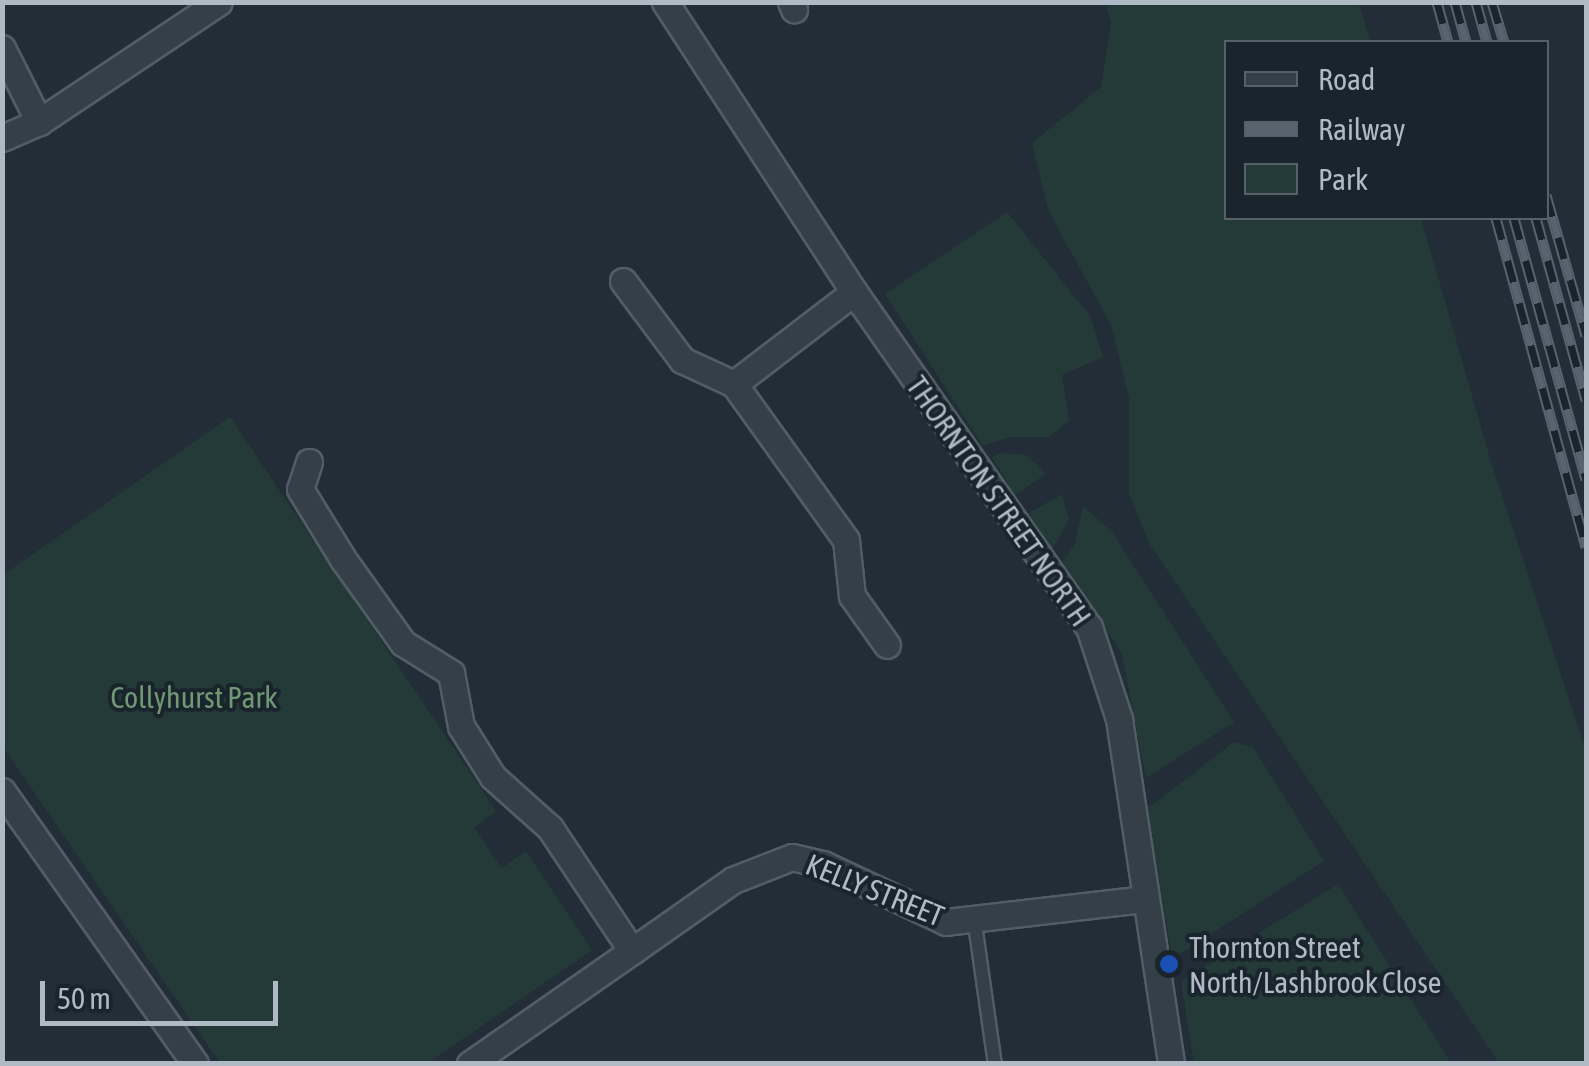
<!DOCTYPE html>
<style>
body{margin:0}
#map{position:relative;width:1589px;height:1066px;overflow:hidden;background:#222d37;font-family:"Asap Condensed",sans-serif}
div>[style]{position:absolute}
.green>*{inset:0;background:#243a39}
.roads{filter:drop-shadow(2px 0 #525d65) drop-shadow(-2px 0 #525d65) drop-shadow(0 2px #525d65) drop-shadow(0 -2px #525d65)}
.service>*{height:12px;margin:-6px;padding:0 6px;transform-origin:6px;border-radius:6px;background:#353f47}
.minor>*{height:25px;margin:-12.5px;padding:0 12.5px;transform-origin:12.5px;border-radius:12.5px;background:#353f47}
.rail>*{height:11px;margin-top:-5.5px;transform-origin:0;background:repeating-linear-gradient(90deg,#1a242c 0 22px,#57636e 0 44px);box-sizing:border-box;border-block:2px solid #57636e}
.dots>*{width:28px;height:28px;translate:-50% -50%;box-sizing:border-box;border:5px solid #1a242c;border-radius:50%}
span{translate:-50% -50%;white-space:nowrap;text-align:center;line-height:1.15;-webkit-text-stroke:8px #1a242c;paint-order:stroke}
.street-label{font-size:30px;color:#afbac4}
.park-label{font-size:30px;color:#709874}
.poi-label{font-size:30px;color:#afbac4}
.left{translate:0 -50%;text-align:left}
.frame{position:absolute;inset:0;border:5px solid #afbac4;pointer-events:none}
.legend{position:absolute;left:1224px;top:40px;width:325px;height:180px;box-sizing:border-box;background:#1a242c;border:2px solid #566069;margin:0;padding:12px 18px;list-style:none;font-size:30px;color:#afbac4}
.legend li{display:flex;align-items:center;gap:20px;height:50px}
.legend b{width:50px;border:2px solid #566069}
.scale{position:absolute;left:40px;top:981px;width:238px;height:45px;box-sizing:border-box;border:5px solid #afbac4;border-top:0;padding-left:12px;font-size:30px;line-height:35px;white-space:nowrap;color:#afbac4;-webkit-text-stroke:8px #1a242c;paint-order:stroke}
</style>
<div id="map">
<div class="green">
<i style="clip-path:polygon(1106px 3px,1359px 3px,1370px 42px,1226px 42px,1226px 218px,1421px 218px,1491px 462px,1586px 751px,1586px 1063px,1499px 1063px,1149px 543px,1129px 494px,1129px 398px,1111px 325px,1049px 212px,1032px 143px,1101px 87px,1111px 23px)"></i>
<i style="clip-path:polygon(1007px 212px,1090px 316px,1103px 357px,1062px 375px,1069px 421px,1049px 437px,1010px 437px,983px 446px,885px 294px)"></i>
<i style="clip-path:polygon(230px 417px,496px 811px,474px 828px,502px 868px,526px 851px,592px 950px,428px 1063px,220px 1063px,3px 747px,3px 575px)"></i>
<i style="clip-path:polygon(1002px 453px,1026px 455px,1046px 474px,1015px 495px,992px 457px)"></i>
<i style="clip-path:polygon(1062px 494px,1069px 520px,1052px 550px,1029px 513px)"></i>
<i style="clip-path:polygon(1083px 506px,1112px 532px,1234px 722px,1146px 778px,1122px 654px,1063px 562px,1075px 544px)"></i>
<i style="clip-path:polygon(1234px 742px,1253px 747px,1324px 861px,1172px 959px,1148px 808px)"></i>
<i style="clip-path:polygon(1338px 884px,1451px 1063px,1194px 1063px,1181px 981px)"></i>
</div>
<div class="roads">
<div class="service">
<i style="left:975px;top:924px;width:141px;rotate:81.9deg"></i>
</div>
<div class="minor">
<i style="left:665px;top:2px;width:346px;rotate:56.9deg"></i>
<i style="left:854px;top:292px;width:409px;rotate:55deg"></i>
<i style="left:1089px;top:627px;width:97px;rotate:71.9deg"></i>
<i style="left:1119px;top:719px;width:349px;rotate:81.4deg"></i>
<i style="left:791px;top:2px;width:8px;rotate:67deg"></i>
<i style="left:2px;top:48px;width:83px;rotate:63.4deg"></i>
<i style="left:2px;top:138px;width:40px;rotate:-23.4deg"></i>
<i style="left:39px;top:122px;width:216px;rotate:-33.7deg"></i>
<i style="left:623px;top:281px;width:99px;rotate:53.2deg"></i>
<i style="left:682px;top:360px;width:57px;rotate:24.8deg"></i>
<i style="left:734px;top:384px;width:151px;rotate:-37.5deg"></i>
<i style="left:734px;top:384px;width:192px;rotate:54.3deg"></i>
<i style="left:846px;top:540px;width:56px;rotate:83.9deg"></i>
<i style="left:852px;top:596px;width:60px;rotate:54.5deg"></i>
<i style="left:309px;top:462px;width:28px;rotate:108deg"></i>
<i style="left:300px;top:489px;width:82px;rotate:58.4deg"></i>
<i style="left:343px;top:559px;width:103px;rotate:54.5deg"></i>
<i style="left:403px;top:643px;width:57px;rotate:32deg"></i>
<i style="left:451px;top:673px;width:54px;rotate:79.3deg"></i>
<i style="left:461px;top:726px;width:60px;rotate:57.9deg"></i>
<i style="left:493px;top:777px;width:76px;rotate:41.8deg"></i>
<i style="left:550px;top:828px;width:148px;rotate:56.3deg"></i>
<i style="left:632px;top:951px;width:198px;rotate:145.1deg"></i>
<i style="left:2px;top:791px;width:334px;rotate:54.7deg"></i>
<i style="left:632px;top:951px;width:123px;rotate:-35.1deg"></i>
<i style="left:733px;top:880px;width:63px;rotate:-21.3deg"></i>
<i style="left:792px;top:857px;width:32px;rotate:13deg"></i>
<i style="left:823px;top:864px;width:136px;rotate:25.2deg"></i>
<i style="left:946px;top:922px;width:199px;rotate:-6.6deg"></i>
</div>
</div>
<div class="rail">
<i style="left:1437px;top:2px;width:41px;rotate:74.6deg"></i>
<i style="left:1455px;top:2px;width:41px;rotate:74.6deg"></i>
<i style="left:1476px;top:2px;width:41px;rotate:74.6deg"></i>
<i style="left:1492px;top:2px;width:42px;rotate:73.3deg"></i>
<i style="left:1546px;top:195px;width:146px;rotate:74.1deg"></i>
<i style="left:1496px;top:218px;width:341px;rotate:74.7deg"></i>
<i style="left:1514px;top:218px;width:271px;rotate:74.6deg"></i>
<i style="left:1536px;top:218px;width:189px;rotate:74.6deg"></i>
</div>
<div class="dots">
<i style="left:1169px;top:964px;background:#1a4fb4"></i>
</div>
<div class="street-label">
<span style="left:999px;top:501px;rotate:55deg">THORNTON STREET NORTH</span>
<span style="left:875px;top:890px;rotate:22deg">KELLY STREET</span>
</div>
<div class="park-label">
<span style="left:194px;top:697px">Collyhurst Park</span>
</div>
<div class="poi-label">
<span class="left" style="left:1189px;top:964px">Thornton Street<br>North/Lashbrook Close</span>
</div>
<div class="frame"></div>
<ul class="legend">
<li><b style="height:12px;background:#353f47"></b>Road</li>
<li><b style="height:12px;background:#57636e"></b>Railway</li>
<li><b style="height:28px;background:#243a39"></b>Park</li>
</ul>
<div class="scale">50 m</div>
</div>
